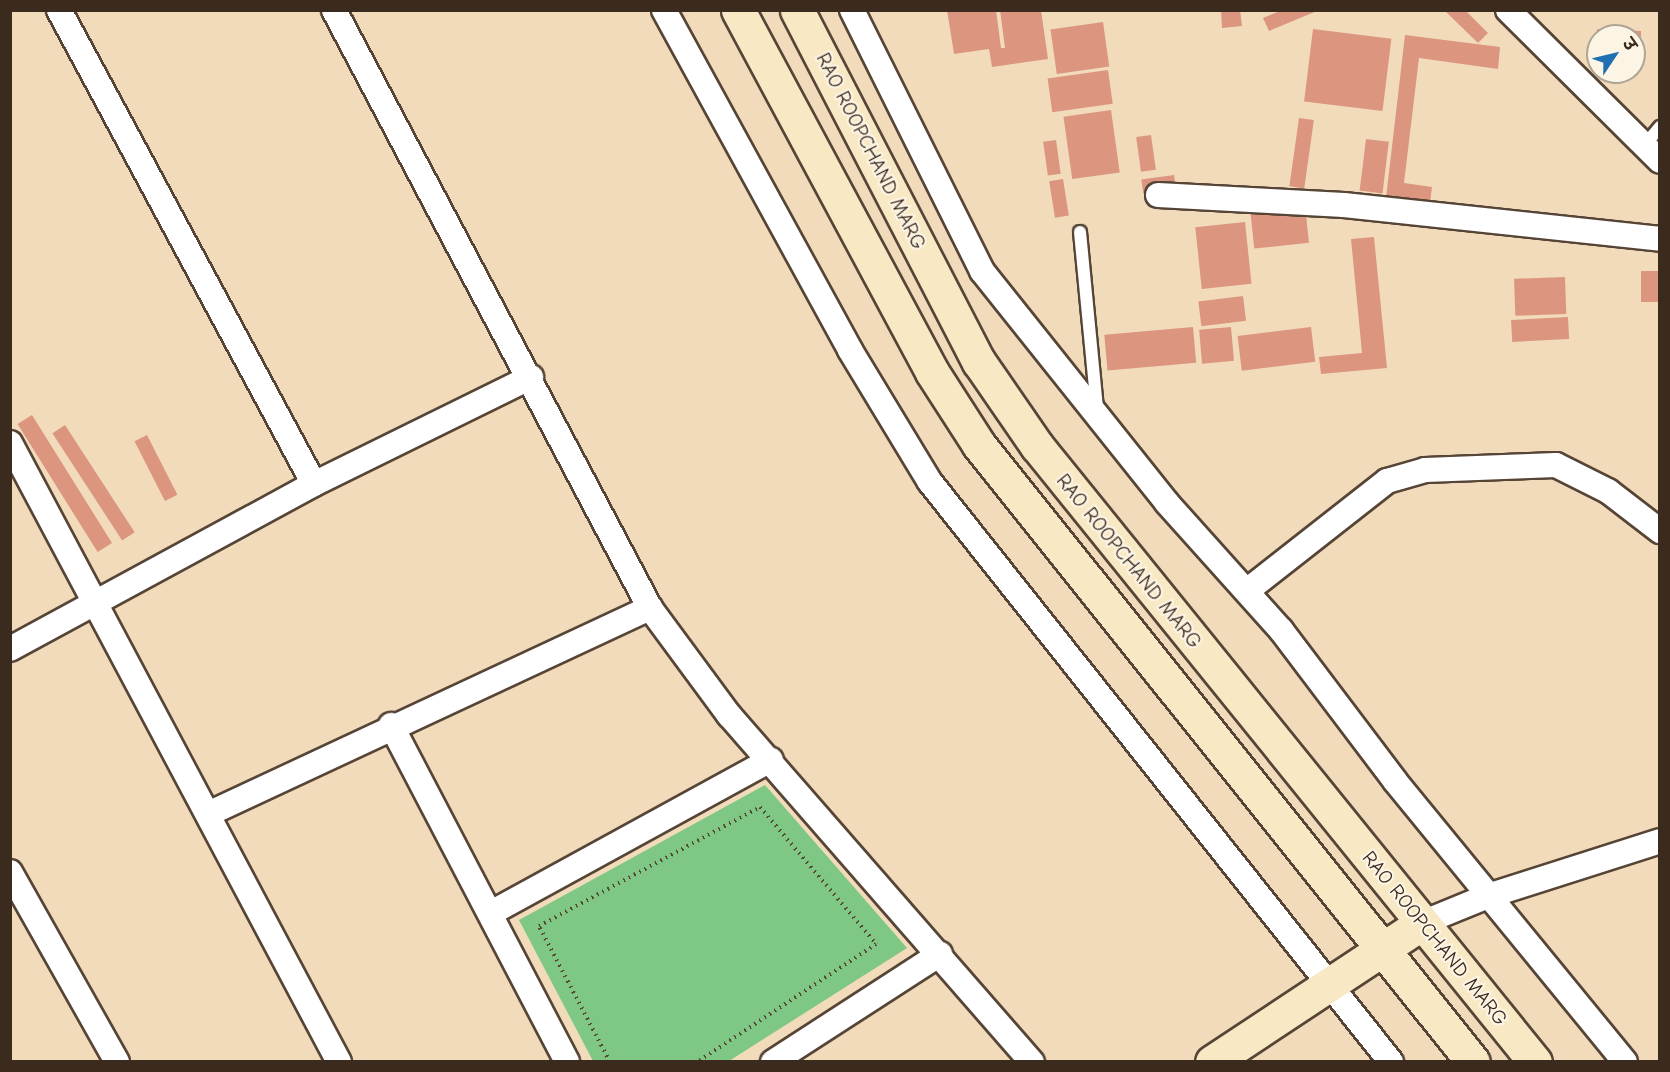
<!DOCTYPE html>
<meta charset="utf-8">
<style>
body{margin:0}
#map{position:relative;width:1670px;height:1072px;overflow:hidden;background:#f1dbbb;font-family:"Comic Neue","Playpen Sans Deva",sans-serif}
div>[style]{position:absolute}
.green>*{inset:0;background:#7ec784}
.building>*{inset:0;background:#dc967f;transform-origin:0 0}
.path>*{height:4px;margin-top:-2px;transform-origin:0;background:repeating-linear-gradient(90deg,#564536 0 1.5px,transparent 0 6px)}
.roads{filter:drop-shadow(2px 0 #564536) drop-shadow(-2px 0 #564536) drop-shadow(0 2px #564536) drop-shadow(0 -2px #564536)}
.lane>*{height:12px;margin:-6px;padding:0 6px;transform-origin:6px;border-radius:6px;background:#fff}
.street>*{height:24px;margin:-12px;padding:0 12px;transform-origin:12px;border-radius:12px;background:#fff}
.secondary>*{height:33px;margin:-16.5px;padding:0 16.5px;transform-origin:16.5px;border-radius:16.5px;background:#f8e8c3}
span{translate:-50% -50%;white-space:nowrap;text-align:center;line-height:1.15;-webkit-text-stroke:4.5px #fcf5e5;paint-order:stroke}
.street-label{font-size:20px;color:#3b2a1e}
.frame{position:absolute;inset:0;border:12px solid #3b2a1e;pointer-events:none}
.north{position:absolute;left:1586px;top:24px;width:60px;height:60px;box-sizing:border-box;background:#fcf5e5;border:2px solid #afa495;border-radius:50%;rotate:55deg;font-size:16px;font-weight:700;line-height:24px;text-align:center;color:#3b2a1e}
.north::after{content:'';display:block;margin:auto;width:21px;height:27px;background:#1f6fb2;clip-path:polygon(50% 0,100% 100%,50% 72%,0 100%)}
</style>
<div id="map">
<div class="green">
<i style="clip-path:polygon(765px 785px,907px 948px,729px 1061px,593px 1061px,519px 920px)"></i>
</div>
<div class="building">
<i style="clip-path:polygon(947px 10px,996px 10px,1001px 48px,1005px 48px,1000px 10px,1041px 10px,1048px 59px,992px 67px,989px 49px,954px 54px)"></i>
<i style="clip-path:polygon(1221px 10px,1240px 10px,1242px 26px,1222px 28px)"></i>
<i style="clip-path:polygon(1444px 10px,1465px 10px,1488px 33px,1478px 43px)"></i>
<i style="clip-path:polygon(1280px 11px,1317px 11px,1269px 31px,1263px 18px)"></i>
<i style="left:1103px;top:22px;width:45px;height:53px;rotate:82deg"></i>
<i style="left:1313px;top:29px;width:79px;height:73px;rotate:7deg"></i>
<i style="clip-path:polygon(1597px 29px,1641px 31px,1641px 51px,1634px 51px,1634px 36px,1597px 36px)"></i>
<i style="clip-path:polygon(1405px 35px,1500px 47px,1498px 69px,1419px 58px,1404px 183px,1432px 187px,1430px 203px,1386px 198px)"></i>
<i style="left:1108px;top:70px;width:34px;height:61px;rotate:82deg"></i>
<i style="left:1111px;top:110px;width:63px;height:48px;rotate:82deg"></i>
<i style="left:1299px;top:118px;width:15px;height:69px;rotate:8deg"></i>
<i style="left:1151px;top:135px;width:35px;height:15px;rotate:82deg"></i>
<i style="left:1366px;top:139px;width:23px;height:52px;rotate:7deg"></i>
<i style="left:1056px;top:140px;width:34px;height:13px;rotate:82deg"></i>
<i style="left:1174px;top:175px;width:14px;height:33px;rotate:82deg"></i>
<i style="left:1063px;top:179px;width:37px;height:14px;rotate:81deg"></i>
<i style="left:1305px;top:205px;width:38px;height:55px;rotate:84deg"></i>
<i style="left:1245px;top:222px;width:62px;height:50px;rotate:84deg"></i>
<i style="clip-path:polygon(1374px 237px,1387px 368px,1321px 374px,1319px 357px,1362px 353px,1351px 239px)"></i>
<i style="left:1641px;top:271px;width:19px;height:31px"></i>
<i style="left:1565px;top:277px;width:37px;height:51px;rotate:88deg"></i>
<i style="left:1243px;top:296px;width:25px;height:45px;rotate:83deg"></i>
<i style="left:1568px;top:317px;width:22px;height:57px;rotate:87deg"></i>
<i style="left:1193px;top:327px;width:36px;height:89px;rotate:85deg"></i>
<i style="left:1231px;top:327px;width:34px;height:32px;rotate:85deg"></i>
<i style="left:1311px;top:327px;width:35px;height:74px;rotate:83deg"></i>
<i style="left:32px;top:415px;width:151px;height:17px;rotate:58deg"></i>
<i style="left:65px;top:425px;width:128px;height:15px;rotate:57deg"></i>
<i style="left:147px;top:435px;width:67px;height:14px;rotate:63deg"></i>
</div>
<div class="path">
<i style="left:610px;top:1062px;width:153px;rotate:-117.6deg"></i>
<i style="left:539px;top:926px;width:251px;rotate:-28.3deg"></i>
<i style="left:760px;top:807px;width:180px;rotate:49.7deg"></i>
<i style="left:876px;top:944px;width:214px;rotate:146.6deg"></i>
</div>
<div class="roads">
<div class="lane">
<i style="left:1644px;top:146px;width:25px;rotate:-50deg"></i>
<i style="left:1080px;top:232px;width:179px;rotate:84.5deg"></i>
</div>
<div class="street">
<i style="left:59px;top:10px;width:538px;rotate:61.72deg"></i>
<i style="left:334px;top:10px;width:676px;rotate:62.15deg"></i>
<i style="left:650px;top:608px;width:133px;rotate:53.6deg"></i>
<i style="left:729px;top:715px;width:461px;rotate:48.9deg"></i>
<i style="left:664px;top:10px;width:388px;rotate:61.3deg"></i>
<i style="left:850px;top:350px;width:154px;rotate:58.8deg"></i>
<i style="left:930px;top:482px;width:741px;rotate:51.52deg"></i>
<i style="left:852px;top:10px;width:292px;rotate:63.5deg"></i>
<i style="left:982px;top:271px;width:297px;rotate:51.4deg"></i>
<i style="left:1167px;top:503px;width:171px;rotate:48.1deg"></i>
<i style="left:1281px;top:630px;width:189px;rotate:52.9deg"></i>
<i style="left:1395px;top:781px;width:363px;rotate:50.7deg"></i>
<i style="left:1508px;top:10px;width:214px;rotate:44.8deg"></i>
<i style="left:1158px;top:195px;width:186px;rotate:3.1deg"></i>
<i style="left:1344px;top:205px;width:318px;rotate:6.1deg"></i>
<i style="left:10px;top:443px;width:701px;rotate:62.01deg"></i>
<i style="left:1248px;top:590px;width:177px;rotate:-38.1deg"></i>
<i style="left:1387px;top:481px;width:40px;rotate:-16deg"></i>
<i style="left:1425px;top:470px;width:131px;rotate:-2.2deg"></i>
<i style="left:1556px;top:465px;width:58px;rotate:26.6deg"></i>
<i style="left:1608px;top:491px;width:66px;rotate:37.6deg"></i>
<i style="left:10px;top:649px;width:346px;rotate:-28.5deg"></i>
<i style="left:314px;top:484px;width:242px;rotate:-26.2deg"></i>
<i style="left:391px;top:725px;width:380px;rotate:62.4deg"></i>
<i style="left:208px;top:814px;width:488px;rotate:-25deg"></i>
<i style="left:10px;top:872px;width:218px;rotate:60.6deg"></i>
<i style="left:491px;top:913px;width:319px;rotate:-28.7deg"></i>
<i style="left:1422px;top:923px;width:71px;rotate:-22.2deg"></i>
<i style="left:1488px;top:896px;width:181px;rotate:-17.7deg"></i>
<i style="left:773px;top:1062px;width:199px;rotate:-32.9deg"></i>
</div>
<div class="secondary">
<i style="left:738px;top:10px;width:411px;rotate:61.8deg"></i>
<i style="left:932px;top:372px;width:87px;rotate:57.2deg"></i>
<i style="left:979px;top:445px;width:790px;rotate:51.32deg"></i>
<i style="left:797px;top:10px;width:396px;rotate:62.7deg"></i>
<i style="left:979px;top:362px;width:102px;rotate:55.4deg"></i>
<i style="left:1037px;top:446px;width:792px;rotate:51.05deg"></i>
<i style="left:1212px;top:1062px;width:252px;rotate:-33.5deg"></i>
</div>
</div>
<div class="street-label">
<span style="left:871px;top:151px;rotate:63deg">RAO ROOPCHAND MARG</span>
<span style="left:1129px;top:561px;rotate:51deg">RAO ROOPCHAND MARG</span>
<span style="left:1435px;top:938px;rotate:51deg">RAO ROOPCHAND MARG</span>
</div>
<div class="frame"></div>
<div class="north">उ</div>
</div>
